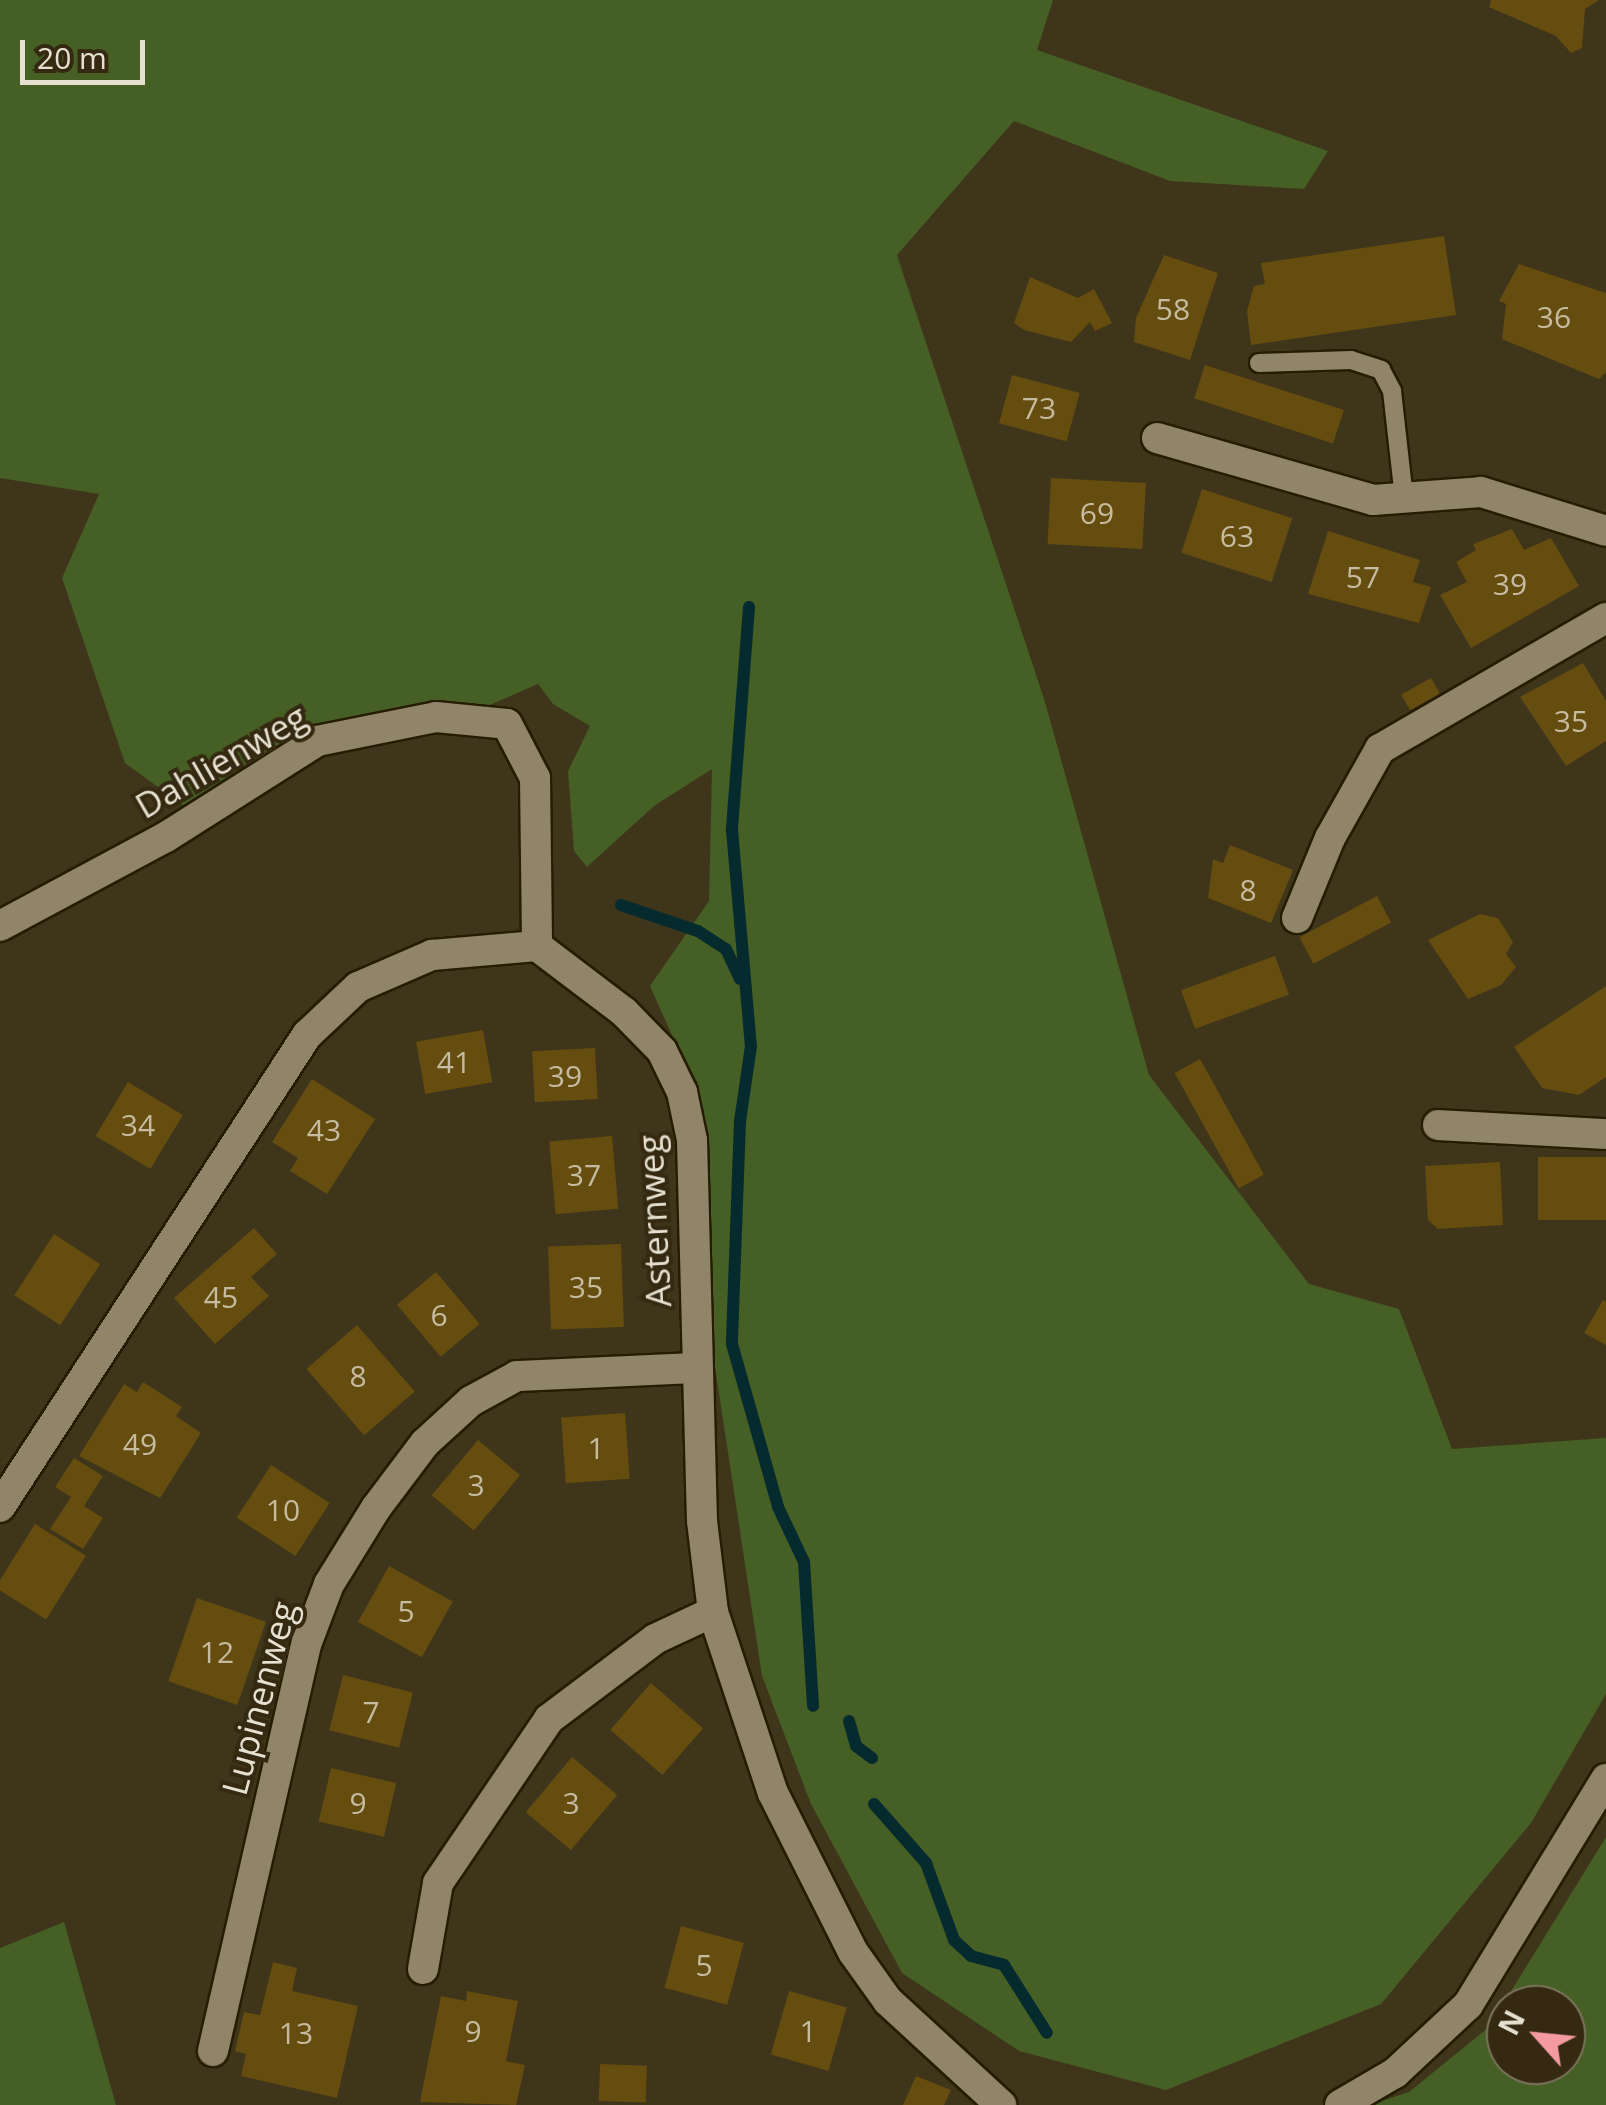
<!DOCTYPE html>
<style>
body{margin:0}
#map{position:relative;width:1606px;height:2105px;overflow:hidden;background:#3f351b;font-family:"Open Sans",sans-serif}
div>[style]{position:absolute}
.green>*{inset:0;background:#455f24}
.stream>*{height:12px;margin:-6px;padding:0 6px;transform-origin:6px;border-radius:6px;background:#052b2f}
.building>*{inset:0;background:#644d0e;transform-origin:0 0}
.roads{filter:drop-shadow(2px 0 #261c03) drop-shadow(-2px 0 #261c03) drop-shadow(0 2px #261c03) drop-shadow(0 -2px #261c03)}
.service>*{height:18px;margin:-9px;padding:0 9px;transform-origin:9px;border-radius:9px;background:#908469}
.minor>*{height:30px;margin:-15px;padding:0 15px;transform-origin:15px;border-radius:15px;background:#908469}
span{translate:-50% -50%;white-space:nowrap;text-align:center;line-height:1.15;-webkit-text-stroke:8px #352a11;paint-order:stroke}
.number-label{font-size:30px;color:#c6bba0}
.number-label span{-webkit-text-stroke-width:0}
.street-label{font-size:35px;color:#e6e0d1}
.north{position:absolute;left:1486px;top:1985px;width:100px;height:100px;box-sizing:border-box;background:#352a11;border:2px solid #7c735e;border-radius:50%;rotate:297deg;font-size:28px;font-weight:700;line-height:40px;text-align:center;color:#e6e0d1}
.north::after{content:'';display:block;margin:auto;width:35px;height:45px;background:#f49aa1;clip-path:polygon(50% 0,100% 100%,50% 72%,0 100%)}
.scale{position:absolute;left:20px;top:40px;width:125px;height:45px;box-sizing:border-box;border:5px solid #e6e0d1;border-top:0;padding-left:12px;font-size:30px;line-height:35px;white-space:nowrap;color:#e6e0d1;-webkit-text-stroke:8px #352a11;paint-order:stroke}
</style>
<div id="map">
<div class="green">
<i style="clip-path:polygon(0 0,1053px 0,1037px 50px,1328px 151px,1304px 189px,1170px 181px,1014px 121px,897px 255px,1045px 702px,1149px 1075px,1309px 1284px,1399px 1309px,1452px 1449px,1606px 1438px,1606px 1694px,1531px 1823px,1381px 2004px,1166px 2090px,1019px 2051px,902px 1973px,811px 1804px,762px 1676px,713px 1354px,708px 1150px,696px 1089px,650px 986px,709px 901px,712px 769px,654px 806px,587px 867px,574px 851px,568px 771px,590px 726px,553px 704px,538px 684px,478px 710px,355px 734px,206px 822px,125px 763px,62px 578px,99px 494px,0 478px)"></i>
<i style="clip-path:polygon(evenodd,1606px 1837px,1606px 2105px,1369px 2105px,1409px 2092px,1489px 2027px,1606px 1837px,1506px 2005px,1566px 2005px,1566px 2065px,1506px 2065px,1506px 2005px)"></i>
<i style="clip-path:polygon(64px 1922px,116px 2105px,0 2105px,0 1948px)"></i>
</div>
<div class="stream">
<i style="left:749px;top:607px;width:224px;rotate:94.4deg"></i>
<i style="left:732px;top:830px;width:217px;rotate:85deg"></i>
<i style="left:751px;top:1046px;width:76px;rotate:98.3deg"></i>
<i style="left:740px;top:1121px;width:223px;rotate:92.1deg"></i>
<i style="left:732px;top:1344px;width:169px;rotate:74.2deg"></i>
<i style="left:778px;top:1507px;width:61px;rotate:64.7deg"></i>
<i style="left:804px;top:1562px;width:144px;rotate:86.4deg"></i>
<i style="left:621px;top:905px;width:81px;rotate:18.7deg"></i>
<i style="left:698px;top:931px;width:33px;rotate:33deg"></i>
<i style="left:726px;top:949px;width:33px;rotate:65deg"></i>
<i style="left:849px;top:1721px;width:26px;rotate:74deg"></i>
<i style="left:856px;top:1746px;width:20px;rotate:37deg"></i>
<i style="left:874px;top:1804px;width:79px;rotate:48.6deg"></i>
<i style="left:926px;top:1863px;width:82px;rotate:70deg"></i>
<i style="left:954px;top:1940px;width:23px;rotate:43deg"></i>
<i style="left:971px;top:1956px;width:34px;rotate:15deg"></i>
<i style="left:1004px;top:1965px;width:80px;rotate:57.7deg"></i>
</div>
<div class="building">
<i style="clip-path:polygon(1491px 0,1599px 0,1585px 9px,1582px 48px,1571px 53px,1556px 36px,1489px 7px)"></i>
<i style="clip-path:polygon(1444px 236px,1456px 315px,1251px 345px,1247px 311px,1254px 286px,1265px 284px,1261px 263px)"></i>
<i style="clip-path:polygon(1164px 255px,1218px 273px,1190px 360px,1134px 342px,1136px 318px)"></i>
<i style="clip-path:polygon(1519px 264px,1606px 293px,1606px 372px,1599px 379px,1502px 339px,1506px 304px,1499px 301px)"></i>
<i style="clip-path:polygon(1030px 277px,1078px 298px,1094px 289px,1112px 323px,1095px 331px,1090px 322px,1071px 342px,1024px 330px,1014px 323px)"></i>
<i style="left:1205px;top:365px;width:146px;height:35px;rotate:18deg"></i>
<i style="left:1012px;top:375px;width:70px;height:50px;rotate:15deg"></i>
<i style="left:1051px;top:478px;width:95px;height:66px;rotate:3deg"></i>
<i style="left:1202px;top:489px;width:95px;height:67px;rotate:18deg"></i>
<i style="clip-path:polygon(1512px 529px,1524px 550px,1551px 538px,1579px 586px,1471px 648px,1440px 595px,1467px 582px,1456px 562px,1476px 550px,1473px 544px)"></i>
<i style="clip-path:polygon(1328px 531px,1420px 560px,1413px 582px,1431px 587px,1419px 623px,1308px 594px)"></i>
<i style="clip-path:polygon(1583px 663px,1606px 701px,1606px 741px,1566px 766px,1520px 697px)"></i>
<i style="left:1431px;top:678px;width:18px;height:34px;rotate:61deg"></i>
<i style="clip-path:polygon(1230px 845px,1293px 870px,1271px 923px,1208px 898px,1213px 859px,1223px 863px)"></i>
<i style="left:1377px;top:896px;width:30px;height:88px;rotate:62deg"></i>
<i style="clip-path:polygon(1480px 914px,1498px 918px,1513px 942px,1506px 954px,1516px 967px,1501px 985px,1468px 999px,1428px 940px)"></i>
<i style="left:1275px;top:956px;width:41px;height:100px;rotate:70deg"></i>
<i style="clip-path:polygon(1606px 986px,1606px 1077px,1579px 1095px,1542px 1088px,1514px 1047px)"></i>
<i style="left:483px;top:1030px;width:53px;height:68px;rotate:80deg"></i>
<i style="left:595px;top:1048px;width:51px;height:63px;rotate:87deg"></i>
<i style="left:1200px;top:1059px;width:132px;height:29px;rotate:61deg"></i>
<i style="clip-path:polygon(312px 1079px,375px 1119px,327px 1194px,290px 1171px,298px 1158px,272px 1142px)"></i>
<i style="left:128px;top:1082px;width:64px;height:63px;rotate:31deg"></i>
<i style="left:612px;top:1136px;width:73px;height:63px;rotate:85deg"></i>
<i style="left:1606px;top:1157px;width:63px;height:68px;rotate:90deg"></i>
<i style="clip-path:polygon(1500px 1162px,1503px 1225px,1438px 1229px,1428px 1220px,1425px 1166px)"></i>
<i style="clip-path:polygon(254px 1228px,277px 1254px,251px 1277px,269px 1296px,215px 1344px,174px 1298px)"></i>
<i style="left:54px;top:1234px;width:55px;height:73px;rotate:33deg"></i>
<i style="left:621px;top:1244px;width:83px;height:73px;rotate:88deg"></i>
<i style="left:436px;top:1272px;width:68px;height:51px;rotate:50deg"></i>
<i style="clip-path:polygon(1603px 1300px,1606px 1302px,1606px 1345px,1584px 1333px)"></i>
<i style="left:357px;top:1325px;width:88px;height:67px;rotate:49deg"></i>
<i style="clip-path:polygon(143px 1382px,182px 1407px,176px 1416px,201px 1433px,160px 1498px,79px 1456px,124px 1384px,137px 1392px)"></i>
<i style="left:625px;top:1413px;width:66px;height:64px;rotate:86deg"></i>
<i style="left:478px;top:1440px;width:55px;height:72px;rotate:40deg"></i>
<i style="clip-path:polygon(74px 1458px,103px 1476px,84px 1506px,103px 1518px,83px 1549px,50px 1529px,71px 1497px,55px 1487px)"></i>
<i style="left:271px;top:1465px;width:70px;height:63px;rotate:33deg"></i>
<i style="left:35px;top:1524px;width:60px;height:75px;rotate:32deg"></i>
<i style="left:389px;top:1566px;width:73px;height:64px;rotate:29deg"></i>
<i style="left:197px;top:1598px;width:73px;height:88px;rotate:19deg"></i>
<i style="left:343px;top:1675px;width:72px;height:57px;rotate:14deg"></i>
<i style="left:651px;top:1683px;width:69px;height:62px;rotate:41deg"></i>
<i style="left:572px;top:1757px;width:59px;height:72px;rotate:40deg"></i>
<i style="left:331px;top:1768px;width:67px;height:55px;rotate:13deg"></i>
<i style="left:681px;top:1926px;width:65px;height:64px;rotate:15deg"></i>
<i style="clip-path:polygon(273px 1962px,297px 1968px,292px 1991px,358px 2006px,337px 2098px,241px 2076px,246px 2054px,235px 2051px,244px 2012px,260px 2015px)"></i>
<i style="clip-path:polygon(467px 1991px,518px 2001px,506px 2061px,525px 2065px,516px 2105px,420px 2102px,441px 1996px,466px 2001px)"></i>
<i style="left:789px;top:1991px;width:60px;height:66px;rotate:16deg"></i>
<i style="left:600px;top:2064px;width:47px;height:37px;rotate:2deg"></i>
<i style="clip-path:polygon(916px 2076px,951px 2090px,944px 2105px,903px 2105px)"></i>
</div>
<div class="roads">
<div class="service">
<i style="left:1259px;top:363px;width:92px;rotate:-1.9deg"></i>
<i style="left:1351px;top:360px;width:32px;rotate:18deg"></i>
<i style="left:1381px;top:370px;width:24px;rotate:62deg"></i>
<i style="left:1392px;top:391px;width:108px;rotate:83.6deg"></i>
</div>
<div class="minor">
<i style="left:1157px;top:438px;width:225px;rotate:16deg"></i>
<i style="left:1373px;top:500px;width:108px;rotate:-4.2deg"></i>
<i style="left:1481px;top:492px;width:131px;rotate:17.3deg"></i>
<i style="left:1297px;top:918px;width:87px;rotate:-67.6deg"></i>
<i style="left:1330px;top:838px;width:102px;rotate:-60.7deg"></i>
<i style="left:1380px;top:749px;width:261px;rotate:-30.1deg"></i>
<i style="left:0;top:926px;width:188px;rotate:-28.2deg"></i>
<i style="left:166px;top:837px;width:179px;rotate:-32.4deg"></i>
<i style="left:317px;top:741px;width:121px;rotate:-11.4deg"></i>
<i style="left:436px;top:717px;width:71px;rotate:5.6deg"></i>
<i style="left:507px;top:724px;width:61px;rotate:62.6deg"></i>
<i style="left:535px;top:778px;width:168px;rotate:89.3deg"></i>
<i style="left:1438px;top:1125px;width:168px;rotate:3.1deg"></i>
<i style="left:0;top:1507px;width:563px;rotate:-56.96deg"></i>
<i style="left:307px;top:1035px;width:70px;rotate:-43.3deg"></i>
<i style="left:358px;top:987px;width:81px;rotate:-23.4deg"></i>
<i style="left:432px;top:955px;width:105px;rotate:-4.9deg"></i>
<i style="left:537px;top:946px;width:109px;rotate:37.2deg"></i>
<i style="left:624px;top:1012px;width:54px;rotate:45.7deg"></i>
<i style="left:662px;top:1051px;width:46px;rotate:64deg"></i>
<i style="left:682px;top:1092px;width:49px;rotate:78.2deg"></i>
<i style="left:692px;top:1140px;width:381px;rotate:88.5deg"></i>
<i style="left:702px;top:1521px;width:92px;rotate:83.1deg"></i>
<i style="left:713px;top:1612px;width:191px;rotate:71.7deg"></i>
<i style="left:773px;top:1793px;width:178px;rotate:63.3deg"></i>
<i style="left:853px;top:1952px;width:60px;rotate:54.5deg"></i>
<i style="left:888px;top:2001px;width:154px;rotate:42.6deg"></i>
<i style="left:423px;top:1969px;width:87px;rotate:-80.1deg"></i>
<i style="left:438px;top:1883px;width:198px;rotate:-55.9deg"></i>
<i style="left:549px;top:1719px;width:133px;rotate:-37deg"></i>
<i style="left:655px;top:1639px;width:64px;rotate:-25deg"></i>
<i style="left:213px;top:2051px;width:420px;rotate:-77.1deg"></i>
<i style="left:307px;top:1642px;width:62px;rotate:-69.2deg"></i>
<i style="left:329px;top:1584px;width:89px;rotate:-58.3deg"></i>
<i style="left:376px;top:1508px;width:81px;rotate:-53deg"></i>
<i style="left:425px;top:1443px;width:62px;rotate:-42.4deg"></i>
<i style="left:471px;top:1401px;width:52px;rotate:-28.5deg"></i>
<i style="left:517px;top:1376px;width:179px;rotate:-2.6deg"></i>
<i style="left:1340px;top:2105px;width:64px;rotate:-30.2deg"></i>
<i style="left:1395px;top:2073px;width:100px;rotate:-43deg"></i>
<i style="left:1468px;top:2005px;width:265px;rotate:-58.6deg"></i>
</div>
</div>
<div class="number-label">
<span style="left:1173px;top:309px">58</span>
<span style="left:1554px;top:317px">36</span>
<span style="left:1039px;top:408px">73</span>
<span style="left:1097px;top:513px">69</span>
<span style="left:1237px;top:536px">63</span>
<span style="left:1363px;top:577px">57</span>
<span style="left:1510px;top:584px">39</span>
<span style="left:1571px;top:721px">35</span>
<span style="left:1248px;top:890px">8</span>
<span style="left:454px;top:1062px">41</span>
<span style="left:565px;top:1076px">39</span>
<span style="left:138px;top:1125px">34</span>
<span style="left:324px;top:1130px">43</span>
<span style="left:584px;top:1175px">37</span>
<span style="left:586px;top:1287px">35</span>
<span style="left:221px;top:1297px">45</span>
<span style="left:439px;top:1315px">6</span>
<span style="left:358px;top:1376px">8</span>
<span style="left:140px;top:1444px">49</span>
<span style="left:596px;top:1448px">1</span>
<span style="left:476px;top:1485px">3</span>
<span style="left:283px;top:1510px">10</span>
<span style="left:406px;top:1611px">5</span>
<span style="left:217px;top:1652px">12</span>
<span style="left:371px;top:1712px">7</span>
<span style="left:358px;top:1803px">9</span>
<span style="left:571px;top:1803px">3</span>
<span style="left:704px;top:1965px">5</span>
<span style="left:473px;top:2031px">9</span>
<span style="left:808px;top:2031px">1</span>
<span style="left:296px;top:2033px">13</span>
</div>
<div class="street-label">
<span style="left:221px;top:761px;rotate:-30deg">Dahlienweg</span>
<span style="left:654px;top:1221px;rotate:-93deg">Asternweg</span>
<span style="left:259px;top:1698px;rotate:-75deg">Lupinenweg</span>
</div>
<div class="north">N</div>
<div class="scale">20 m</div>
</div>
